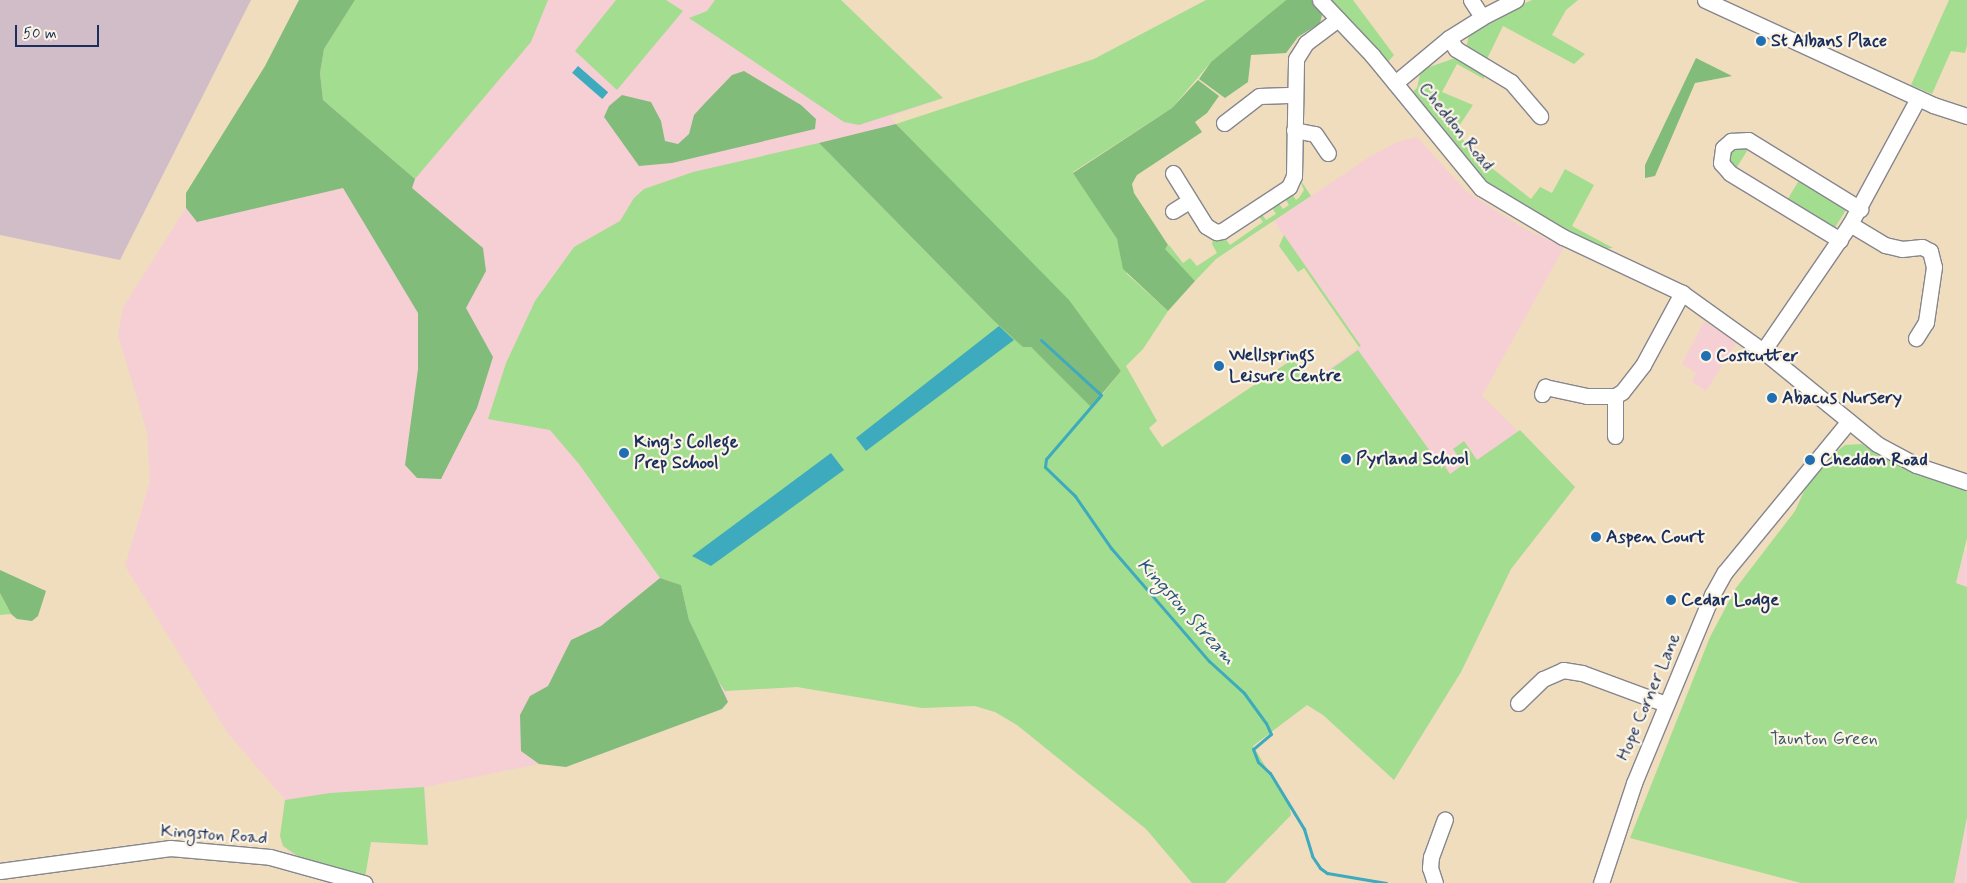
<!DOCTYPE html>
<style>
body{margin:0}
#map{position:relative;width:1967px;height:883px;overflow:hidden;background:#f0ddbd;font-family:Mynerve,sans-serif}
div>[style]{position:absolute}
.built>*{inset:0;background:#f6cfd5}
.industrial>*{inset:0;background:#d1bdc8}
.green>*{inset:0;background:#a3dd8f}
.forest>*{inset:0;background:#82bc7a}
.water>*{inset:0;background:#3eaabe;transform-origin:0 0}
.stream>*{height:3px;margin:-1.5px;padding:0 1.5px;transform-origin:1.5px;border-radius:1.5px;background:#3eaabe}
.roads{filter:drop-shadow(1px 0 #86868e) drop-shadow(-1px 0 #86868e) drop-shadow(0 1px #86868e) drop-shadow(0 -1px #86868e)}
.minor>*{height:15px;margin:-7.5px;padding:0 7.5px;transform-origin:7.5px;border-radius:7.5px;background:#fff}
.dots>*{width:14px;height:14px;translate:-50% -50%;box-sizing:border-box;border:2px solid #fcf5e5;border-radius:50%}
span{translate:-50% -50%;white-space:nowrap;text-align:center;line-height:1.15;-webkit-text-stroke:4.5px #fcf5e5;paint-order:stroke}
.poi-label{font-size:18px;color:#1b2f5e;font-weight:700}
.left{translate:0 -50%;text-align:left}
.street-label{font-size:18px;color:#1b2f5e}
.park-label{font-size:18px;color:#3d5a6a}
.water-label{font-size:19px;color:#275a80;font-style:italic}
.scale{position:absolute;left:15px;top:25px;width:84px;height:22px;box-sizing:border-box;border:2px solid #1b2f5e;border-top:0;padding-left:6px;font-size:15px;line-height:18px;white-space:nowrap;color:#1b2f5e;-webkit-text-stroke:4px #fcf5e5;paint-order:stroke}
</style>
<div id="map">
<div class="built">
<i style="clip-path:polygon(309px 0,841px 0,943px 98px,891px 117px,1131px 468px,1296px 357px,1312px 380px,1361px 346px,1274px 221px,1371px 156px,1397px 142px,1417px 137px,1466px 191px,1523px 228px,1564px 247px,1482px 396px,1575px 487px,1511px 569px,1461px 672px,1394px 780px,1323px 715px,1307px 705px,1253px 745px,1289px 805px,1291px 815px,1225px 883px,1192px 883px,1146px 829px,1017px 725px,995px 712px,975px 706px,922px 708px,797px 687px,726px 691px,728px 702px,722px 709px,566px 767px,539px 764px,425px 787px,428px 845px,371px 842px,365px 877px,290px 853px,283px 846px,280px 836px,285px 800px,227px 732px,125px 566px,150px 481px,147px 432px,118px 335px,123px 307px,287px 49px)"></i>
<i style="clip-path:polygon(1704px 321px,1736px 343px,1706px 391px,1692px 382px,1696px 373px,1682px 364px)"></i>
<i style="clip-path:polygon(1964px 551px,1967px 551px,1967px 587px,1956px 584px)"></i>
<i style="clip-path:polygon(1967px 817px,1967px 883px,1954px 883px,1957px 865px)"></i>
</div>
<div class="industrial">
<i style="clip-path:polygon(0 0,251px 0,120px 260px,0 235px)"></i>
</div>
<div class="green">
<i style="clip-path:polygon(355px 0,548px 0,531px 42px,415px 179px,323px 100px,320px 73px,324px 49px)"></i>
<i style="clip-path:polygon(616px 0,666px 0,683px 11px,617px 90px,575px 51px)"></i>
<i style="clip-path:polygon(715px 0,841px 0,943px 98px,859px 125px,844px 122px,689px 18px,707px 11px)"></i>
<i style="clip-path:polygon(1206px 0,1286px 0,1211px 62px,1172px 108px,1073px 172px,1117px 239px,1127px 274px,1168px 311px,1143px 349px,1126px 366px,1157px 421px,1149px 428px,1162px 447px,1296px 357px,1313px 382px,1358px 350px,1437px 461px,1440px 459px,1450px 474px,1464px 464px,1453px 449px,1464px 441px,1477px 460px,1520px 430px,1575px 487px,1511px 569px,1461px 672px,1394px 780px,1323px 715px,1307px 705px,1253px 746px,1289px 805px,1291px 815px,1225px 883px,1192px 883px,1146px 829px,1017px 725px,995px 712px,975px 706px,922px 708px,797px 687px,725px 691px,709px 668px,689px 620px,681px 585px,660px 578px,579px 464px,550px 430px,488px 419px,506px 363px,535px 301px,574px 247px,620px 221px,634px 198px,644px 189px,693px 172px,819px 143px,992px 319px,1031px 347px,1092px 407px,1121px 371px,1068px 300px,896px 124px,1094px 59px)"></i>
<i style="clip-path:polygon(1327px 0,1353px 0,1394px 55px,1389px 61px,1377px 54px)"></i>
<i style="clip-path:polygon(1532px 0,1578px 0,1566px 10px,1552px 35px,1585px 54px,1574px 64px,1503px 26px,1486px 61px,1466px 49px,1470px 30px)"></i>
<i style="clip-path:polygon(1949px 0,1967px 0,1967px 45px,1965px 53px,1951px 51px,1932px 94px,1911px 85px)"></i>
<i style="clip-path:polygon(1458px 57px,1484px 76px,1484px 79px,1457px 64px,1442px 92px,1473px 105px,1455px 132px,1493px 169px,1531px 199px,1540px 187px,1552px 193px,1565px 169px,1594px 185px,1572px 226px,1613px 248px,1601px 249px,1486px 183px,1411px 93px,1417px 88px,1421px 70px)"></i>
<i style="clip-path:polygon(1750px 146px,1734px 172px,1726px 155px,1729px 148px)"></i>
<i style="clip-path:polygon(1801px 177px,1843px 204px,1846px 210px,1834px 229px,1786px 202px)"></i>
<i style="clip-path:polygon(1299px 178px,1311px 196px,1216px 259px,1195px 281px,1164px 249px,1169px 245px,1183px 263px,1190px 258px,1197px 266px,1217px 253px,1212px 244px,1213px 239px,1224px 237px,1230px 245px,1263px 222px,1258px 215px,1261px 213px,1266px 220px,1276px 214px,1271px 206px,1277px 201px,1283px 209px,1289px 205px,1284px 197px,1291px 192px,1296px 200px,1299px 198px,1304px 190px)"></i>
<i style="clip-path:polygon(1284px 235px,1361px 346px,1359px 347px,1304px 268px,1298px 272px,1279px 246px)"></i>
<i style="clip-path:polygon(1862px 444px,1881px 457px,1967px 488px,1967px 538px,1956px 583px,1967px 587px,1967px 817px,1954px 883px,1801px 883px,1630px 838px,1710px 637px,1736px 588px,1795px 511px,1805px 489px,1827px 459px,1845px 445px)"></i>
<i style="clip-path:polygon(0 593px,6px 605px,11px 614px,0 615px)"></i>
<i style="clip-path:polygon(424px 787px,428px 845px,371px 842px,365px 877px,299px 857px,283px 846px,280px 836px,285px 800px,330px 793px)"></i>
</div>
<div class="forest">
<i style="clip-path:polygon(299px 0,355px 0,324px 49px,320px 73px,323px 100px,415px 179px,412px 188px,483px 248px,486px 271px,466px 308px,493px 357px,477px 408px,441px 479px,417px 478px,405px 465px,418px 369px,418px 313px,343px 188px,197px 222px,186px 208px,186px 193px,265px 66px)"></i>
<i style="clip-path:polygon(1286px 0,1312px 0,1322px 15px,1320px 23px,1298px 37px,1286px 53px,1251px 55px,1248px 82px,1225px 98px,1199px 79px,1211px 62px)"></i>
<i style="clip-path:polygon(1696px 58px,1732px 76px,1695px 83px,1655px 176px,1645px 178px,1645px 165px)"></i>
<i style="clip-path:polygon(744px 71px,801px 105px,816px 119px,815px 129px,672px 163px,639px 166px,604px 117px,609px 106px,622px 95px,651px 102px,661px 121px,665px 141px,678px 144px,689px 134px,694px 115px,705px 103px,732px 75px)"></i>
<i style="clip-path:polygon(1198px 80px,1219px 96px,1207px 113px,1195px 122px,1202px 132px,1137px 175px,1132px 184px,1134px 193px,1168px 245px,1165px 249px,1195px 281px,1168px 311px,1123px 269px,1117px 239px,1073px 173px,1172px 108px)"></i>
<i style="clip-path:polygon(896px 124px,1069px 300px,1121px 371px,1091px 407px,1031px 347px,1023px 347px,992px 319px,819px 143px)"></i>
<i style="clip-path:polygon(0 570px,46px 591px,38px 616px,32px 621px,17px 619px,11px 614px,0 593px)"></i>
<i style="clip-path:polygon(660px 578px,681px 585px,689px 620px,728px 702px,722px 709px,566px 767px,539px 764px,521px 751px,520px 715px,530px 696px,548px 686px,571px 640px,601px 626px)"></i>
</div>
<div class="water">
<i style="left:578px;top:66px;width:40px;height:9px;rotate:41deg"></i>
<i style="clip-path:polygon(999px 326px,1014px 340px,866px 451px,856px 438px)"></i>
<i style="clip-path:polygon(831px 453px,844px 470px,711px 566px,692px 556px)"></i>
</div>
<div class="stream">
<i style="left:1041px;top:340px;width:81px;rotate:42.5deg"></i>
<i style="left:1101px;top:395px;width:84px;rotate:130.7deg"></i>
<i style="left:1046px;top:459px;width:8px;rotate:97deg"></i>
<i style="left:1045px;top:467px;width:42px;rotate:44deg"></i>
<i style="left:1075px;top:496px;width:63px;rotate:55.3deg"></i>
<i style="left:1111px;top:548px;width:150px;rotate:49.1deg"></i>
<i style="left:1209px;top:661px;width:47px;rotate:42.4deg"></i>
<i style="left:1244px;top:693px;width:37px;rotate:54deg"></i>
<i style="left:1266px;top:723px;width:12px;rotate:66deg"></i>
<i style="left:1271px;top:734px;width:23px;rotate:140deg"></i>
<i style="left:1253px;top:749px;width:14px;rotate:69deg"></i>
<i style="left:1258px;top:762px;width:16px;rotate:43deg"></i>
<i style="left:1270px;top:773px;width:66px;rotate:58.7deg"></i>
<i style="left:1304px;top:829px;width:28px;rotate:73deg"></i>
<i style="left:1312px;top:856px;width:14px;rotate:56deg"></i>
<i style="left:1320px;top:868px;width:9px;rotate:36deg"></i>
<i style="left:1327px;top:873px;width:60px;rotate:9.6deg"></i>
</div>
<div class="roads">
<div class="minor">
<i style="left:1320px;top:0;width:76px;rotate:46.6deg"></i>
<i style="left:1372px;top:55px;width:172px;rotate:50.7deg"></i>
<i style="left:1481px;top:188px;width:96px;rotate:30.9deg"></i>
<i style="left:1563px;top:237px;width:132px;rotate:25.2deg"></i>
<i style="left:1682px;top:293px;width:100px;rotate:35.6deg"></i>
<i style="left:1763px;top:351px;width:147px;rotate:39.2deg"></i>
<i style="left:1877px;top:444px;width:44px;rotate:28.3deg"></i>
<i style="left:1916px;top:465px;width:54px;rotate:18.4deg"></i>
<i style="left:1471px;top:0;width:20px;rotate:57deg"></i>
<i style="left:1705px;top:0;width:251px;rotate:24.7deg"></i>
<i style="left:1933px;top:105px;width:36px;rotate:18deg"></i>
<i style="left:1449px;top:38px;width:13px;rotate:58deg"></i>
<i style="left:1456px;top:49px;width:64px;rotate:31deg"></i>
<i style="left:1511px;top:82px;width:45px;rotate:49.5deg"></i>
<i style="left:1395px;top:83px;width:70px;rotate:-39.8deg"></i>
<i style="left:1449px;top:38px;width:39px;rotate:-32deg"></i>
<i style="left:1482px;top:17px;width:38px;rotate:-27deg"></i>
<i style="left:1224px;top:123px;width:44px;rotate:-37.6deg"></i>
<i style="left:1259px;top:96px;width:36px;rotate:-2deg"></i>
<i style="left:1294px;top:130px;width:21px;rotate:11deg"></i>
<i style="left:1315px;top:134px;width:23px;rotate:56deg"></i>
<i style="left:1173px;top:173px;width:62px;rotate:58.1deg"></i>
<i style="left:1206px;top:226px;width:12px;rotate:31deg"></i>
<i style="left:1216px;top:232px;width:6px;rotate:-9deg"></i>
<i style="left:1222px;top:231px;width:80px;rotate:-33.3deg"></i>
<i style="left:1289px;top:187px;width:12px;rotate:-66deg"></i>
<i style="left:1294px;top:176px;width:117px;rotate:-89deg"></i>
<i style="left:1296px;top:59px;width:19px;rotate:-58deg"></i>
<i style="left:1306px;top:43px;width:40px;rotate:-37deg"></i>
<i style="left:1173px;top:211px;width:19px;rotate:-32deg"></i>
<i style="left:1850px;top:224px;width:41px;rotate:31deg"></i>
<i style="left:1885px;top:245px;width:17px;rotate:13deg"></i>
<i style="left:1902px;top:249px;width:20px;rotate:-6deg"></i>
<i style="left:1922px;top:247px;width:9px;rotate:27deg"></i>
<i style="left:1930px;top:251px;width:16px;rotate:76deg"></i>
<i style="left:1934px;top:267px;width:56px;rotate:98.3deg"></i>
<i style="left:1926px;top:322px;width:19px;rotate:122deg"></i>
<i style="left:1840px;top:240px;width:129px;rotate:-148.7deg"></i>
<i style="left:1730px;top:173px;width:13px;rotate:-132deg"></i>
<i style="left:1721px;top:163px;width:15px;rotate:-82deg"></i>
<i style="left:1723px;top:148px;width:11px;rotate:-41deg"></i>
<i style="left:1731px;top:141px;width:17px;rotate:-3deg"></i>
<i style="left:1748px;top:140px;width:132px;rotate:31.6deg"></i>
<i style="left:1763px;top:351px;width:154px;rotate:-55.6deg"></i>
<i style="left:1850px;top:224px;width:143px;rotate:-61.6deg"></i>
<i style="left:1542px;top:394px;width:8px;rotate:-67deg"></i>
<i style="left:1545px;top:387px;width:43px;rotate:12.1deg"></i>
<i style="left:1587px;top:396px;width:28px"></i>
<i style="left:1615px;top:396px;width:8px;rotate:-30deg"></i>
<i style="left:1622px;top:392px;width:34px;rotate:-52deg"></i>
<i style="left:1643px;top:365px;width:82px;rotate:-61.6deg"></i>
<i style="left:1615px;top:396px;width:40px;rotate:90deg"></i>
<i style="left:1518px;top:703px;width:35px;rotate:-44deg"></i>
<i style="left:1543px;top:679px;width:22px;rotate:-24deg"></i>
<i style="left:1563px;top:670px;width:19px;rotate:9deg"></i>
<i style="left:1582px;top:673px;width:90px;rotate:20.3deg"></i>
<i style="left:0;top:871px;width:172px;rotate:-7.7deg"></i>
<i style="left:170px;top:848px;width:100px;rotate:5.1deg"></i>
<i style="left:270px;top:857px;width:98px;rotate:15.5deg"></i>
<i style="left:1435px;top:883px;width:16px;rotate:-108deg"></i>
<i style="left:1430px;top:868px;width:11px;rotate:-85deg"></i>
<i style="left:1431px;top:857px;width:40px;rotate:-69.8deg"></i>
<i style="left:1601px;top:883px;width:105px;rotate:-71.7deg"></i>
<i style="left:1634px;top:783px;width:204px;rotate:-67.5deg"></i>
<i style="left:1712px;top:595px;width:26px;rotate:-61deg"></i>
<i style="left:1725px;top:572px;width:195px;rotate:-50.6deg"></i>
</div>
</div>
<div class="dots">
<i style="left:1761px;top:41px;background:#1f6fb2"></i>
<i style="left:1706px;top:356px;background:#1f6fb2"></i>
<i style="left:1219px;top:366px;background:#1f6fb2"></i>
<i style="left:1772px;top:398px;background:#1f6fb2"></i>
<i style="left:624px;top:453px;background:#1f6fb2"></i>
<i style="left:1346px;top:459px;background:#1f6fb2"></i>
<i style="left:1810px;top:460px;background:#1f6fb2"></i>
<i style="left:1596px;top:537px;background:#1f6fb2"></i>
<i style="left:1671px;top:600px;background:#1f6fb2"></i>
</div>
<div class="poi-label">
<span class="left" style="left:1771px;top:41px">St Albans Place</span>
<span class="left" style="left:1229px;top:366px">Wellsprings<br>Leisure Centre</span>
<span class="left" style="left:1716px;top:356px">Costcutter</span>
<span class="left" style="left:1782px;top:398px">Abacus Nursery</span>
<span class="left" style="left:634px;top:453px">King's College<br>Prep School</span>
<span class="left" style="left:1356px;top:459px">Pyrland School</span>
<span class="left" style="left:1820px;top:460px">Cheddon Road</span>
<span class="left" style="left:1606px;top:537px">Aspen Court</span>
<span class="left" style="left:1681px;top:600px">Cedar Lodge</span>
</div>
<div class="street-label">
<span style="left:1456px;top:127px;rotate:51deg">Cheddon Road</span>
<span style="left:1649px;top:697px;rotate:-67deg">Hope Corner Lane</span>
<span style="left:214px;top:835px;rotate:4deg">Kingston Road</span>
</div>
<div class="park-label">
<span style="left:1824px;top:739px">Taunton Green</span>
</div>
<div class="water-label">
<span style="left:1186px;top:612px;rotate:48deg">Kingston Stream</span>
</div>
<div class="scale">50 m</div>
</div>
